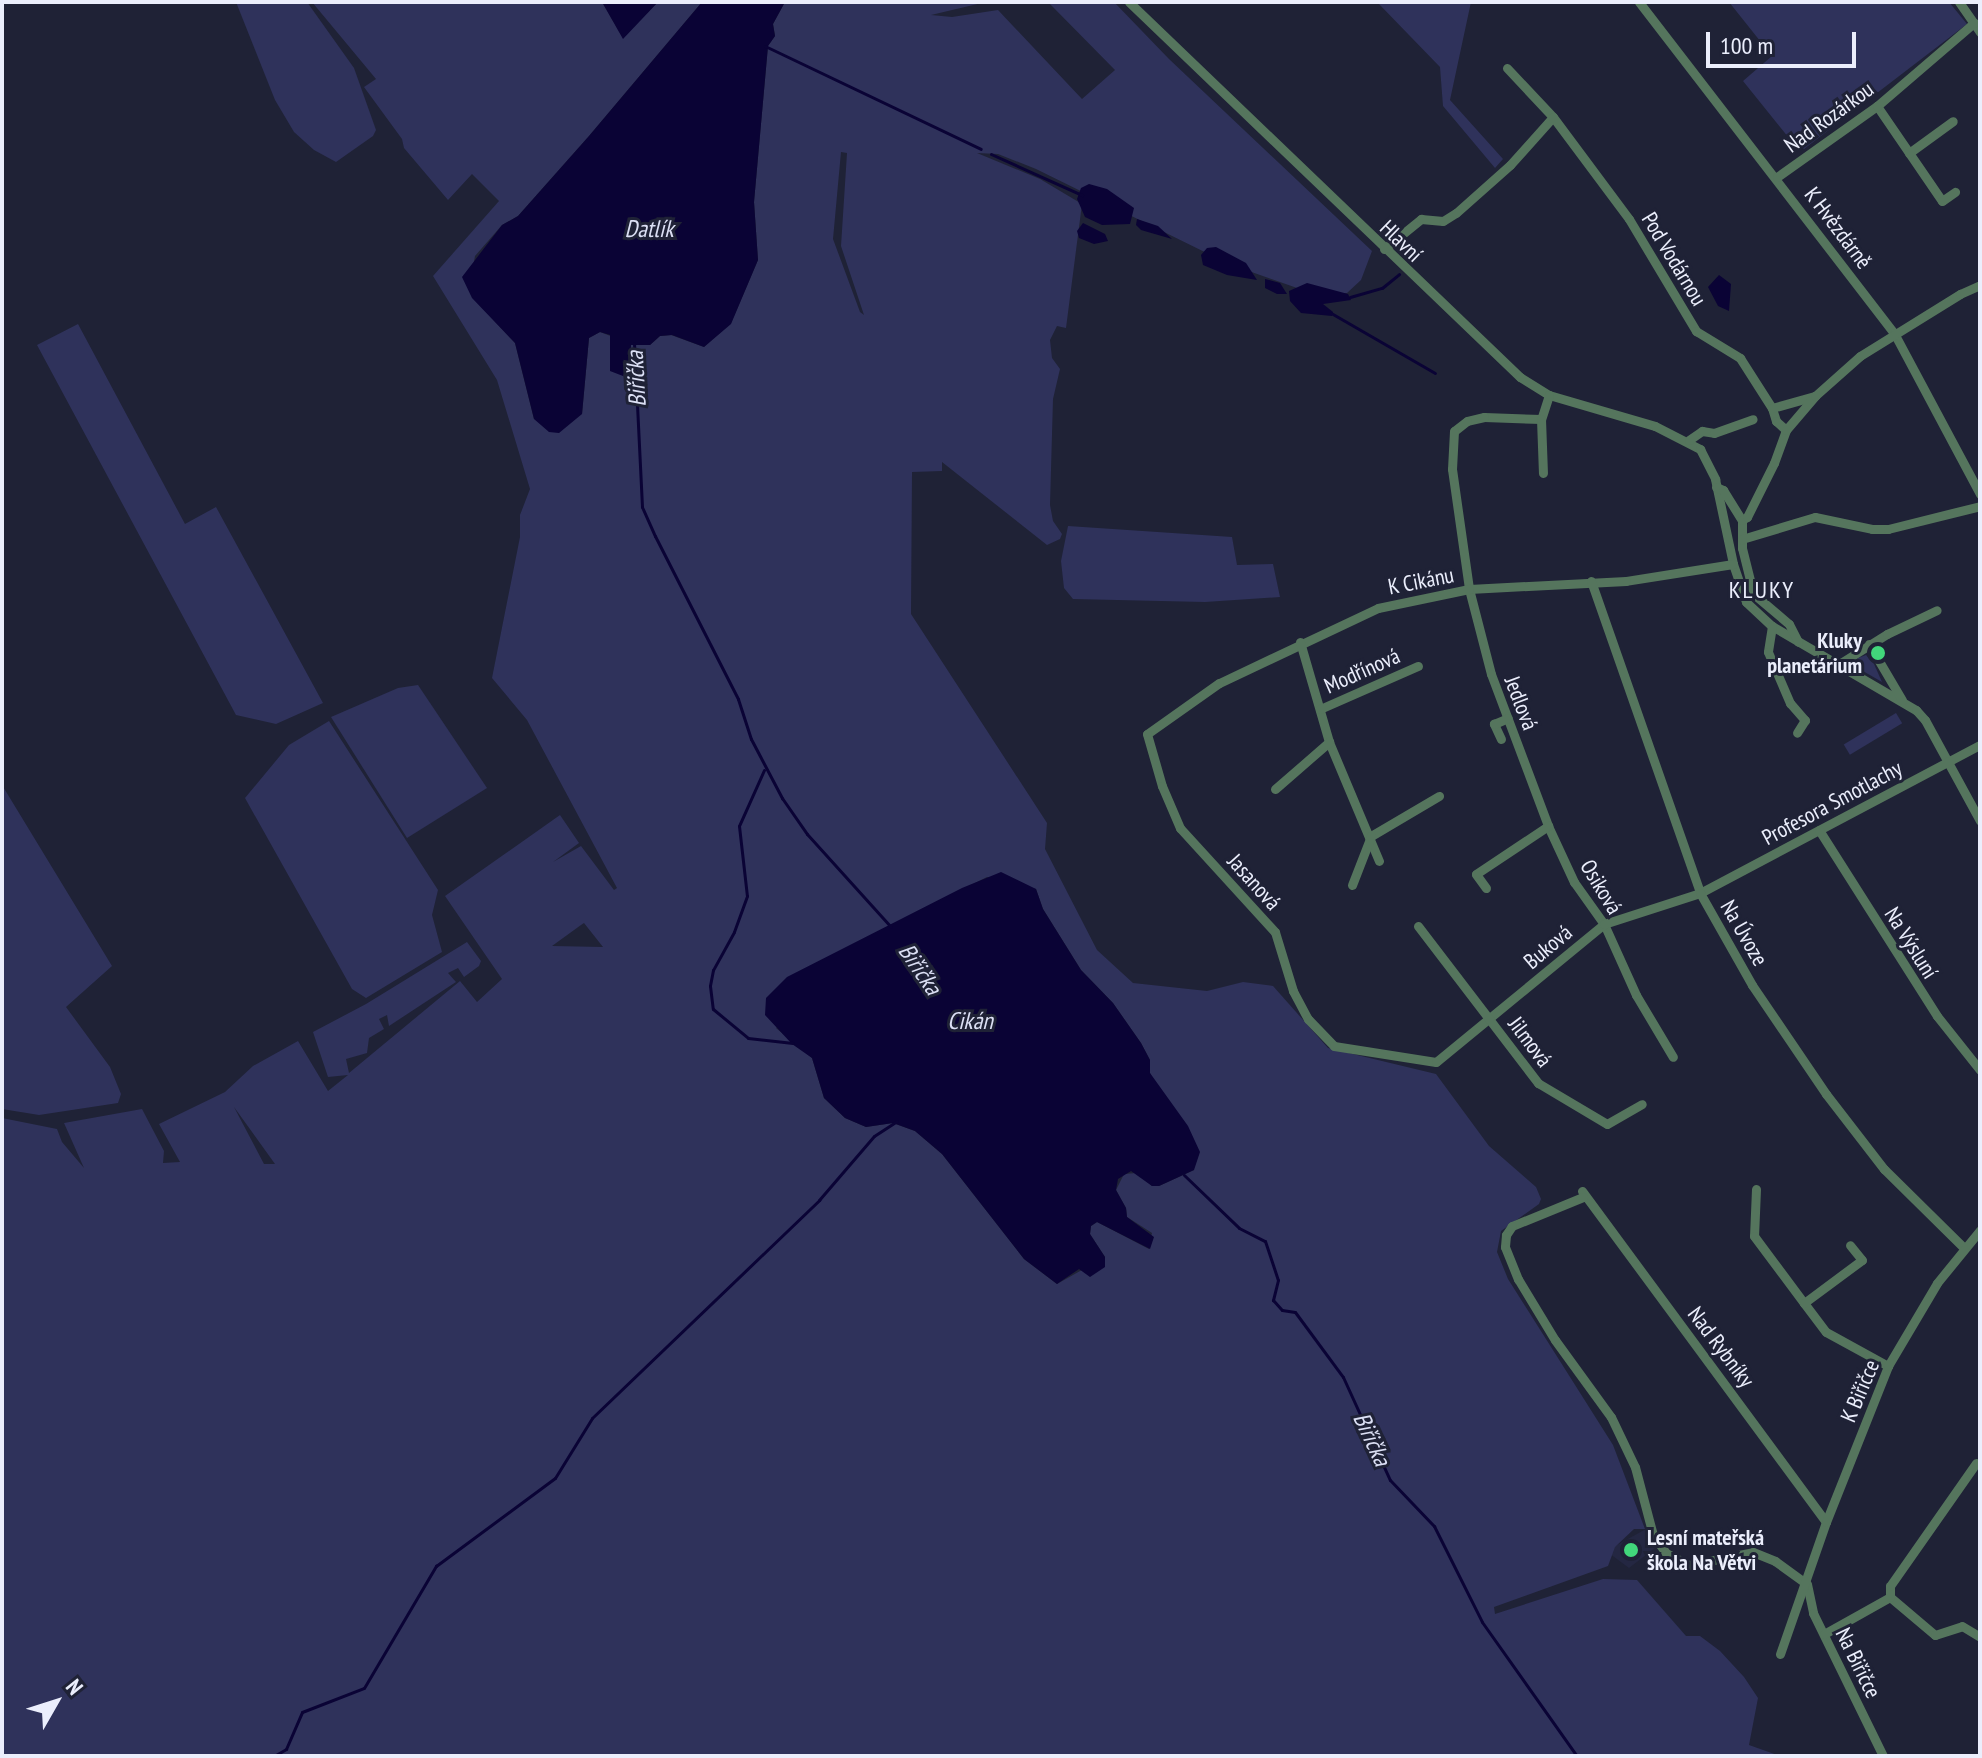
<!DOCTYPE html>
<meta charset="utf-8">
<style>
body{margin:0}
#map{position:relative;width:1982px;height:1758px;overflow:hidden;background:#1f2236;font-family:"PT Sans Narrow",sans-serif}
div>[style]{position:absolute}
.built>*{inset:0;background:#242742}
.green>*{inset:0;background:#2f325b;transform-origin:0 0}
.water>*{inset:0;background:#0a0335}
.stream>*{height:3px;margin:-1.5px;padding:0 1.5px;transform-origin:1.5px;border-radius:1.5px;background:#0a0335}
.street>*{height:9px;margin:-4.5px;padding:0 4.5px;transform-origin:4.5px;border-radius:4.5px;background:#55755d}
.dots>*{width:22px;height:22px;translate:-50% -50%;box-sizing:border-box;border:4px solid #1f2236;border-radius:50%}
span{translate:-50% -50%;white-space:nowrap;text-align:center;line-height:1.15;-webkit-text-stroke:6px #1f2236;paint-order:stroke}
.street-label{font-size:22px;color:#ebeefc}
.poi-label{font-size:22px;color:#ebeefc;font-weight:700}
.right{translate:-100% -50%;text-align:right}
.left{translate:0 -50%;text-align:left}
.water-label{font-size:24px;color:#dbdff4;font-style:italic}
.neighbourhood-label{font-size:24px;color:#ebeefc;letter-spacing:2px}
.frame{position:absolute;inset:0;border:4px solid #ebeefc;pointer-events:none}
.north{position:absolute;left:16px;top:1662px;width:80px;height:80px;-webkit-text-stroke:6px #1f2236;paint-order:stroke;rotate:51deg;font-size:22px;font-weight:700;line-height:32px;text-align:center;color:#ebeefc}
.north::after{content:'';display:block;margin:auto;width:28px;height:36px;background:#ebeefc;clip-path:polygon(50% 0,100% 100%,50% 72%,0 100%)}
.scale{position:absolute;left:1706px;top:32px;width:150px;height:36px;box-sizing:border-box;border:4px solid #ebeefc;border-top:0;padding-left:10px;font-size:24px;line-height:28px;white-space:nowrap;color:#ebeefc;-webkit-text-stroke:6px #1f2236;paint-order:stroke}
</style>
<div id="map">
<div class="built">
<i style="clip-path:polygon(1646px 1529px,1655px 1548px,1629px 1568px,1606px 1551px)"></i>
</div>
<div class="green">
<i style="clip-path:polygon(236px 2px,307px 2px,354px 68px,376px 130px,373px 136px,336px 162px,314px 150px,294px 132px,275px 100px)"></i>
<i style="clip-path:polygon(evenodd,312px 2px,602px 2px,623px 38px,658px 2px,702px 2px,589px 136px,518px 216px,502px 225px,475px 256px,469px 290px,473px 298px,515px 343px,534px 419px,582px 414px,589px 338px,600px 332px,613px 337px,629px 371px,631px 345px,650px 345px,660px 336px,671px 335px,704px 347px,731px 323px,758px 260px,754px 202px,768px 46px,775px 36px,773px 24px,785px 2px,986px 2px,931px 15px,952px 17px,998px 10px,1082px 99px,1115px 70px,1048px 2px,1114px 2px,1169px 59px,1372px 251px,1361px 280px,1347px 293px,1317px 295px,1229px 264px,1036px 169px,998px 154px,977px 153px,1040px 179px,1082px 204px,1066px 328px,1057px 326px,1050px 340px,1052px 358px,1060px 369px,1053px 399px,1050px 505px,1053px 521px,1062px 534px,1060px 539px,1047px 545px,942px 462px,942px 471px,912px 472px,911px 614px,1047px 823px,1045px 849px,1097px 950px,1133px 983px,1207px 991px,1243px 982px,1273px 986px,1328px 1048px,1436px 1074px,1489px 1146px,1536px 1187px,1541px 1199px,1539px 1204px,1501px 1231px,1497px 1252px,1508px 1279px,1613px 1445px,1645px 1529px,1634px 1529px,1615px 1547px,1608px 1566px,1494px 1607px,1495px 1614px,1603px 1579px,1637px 1580px,1686px 1636px,1700px 1636px,1720px 1651px,1744px 1677px,1758px 1698px,1749px 1745px,1780px 1756px,2px 1756px,2px 1118px,57px 1129px,62px 1142px,84px 1168px,64px 1123px,142px 1109px,164px 1151px,163px 1163px,180px 1162px,159px 1124px,225px 1092px,253px 1066px,298px 1041px,328px 1091px,348px 1075px,328px 1077px,313px 1032px,366px 1004px,467px 942px,481px 961px,479px 966px,464px 977px,458px 968px,448px 973px,456px 982px,389px 1026px,387px 1015px,379px 1019px,384px 1029px,369px 1038px,367px 1053px,346px 1059px,349px 1073px,460px 981px,477px 1002px,502px 979px,445px 896px,560px 815px,579px 843px,553px 862px,581px 846px,614px 890px,617px 888px,527px 720px,492px 678px,520px 537px,520px 515px,530px 489px,497px 380px,433px 276px,499px 201px,472px 174px,448px 200px,404px 148px,402px 139px,364px 87px,376px 79px,312px 2px,841px 152px,847px 153px,841px 246px,864px 315px,860px 312px,833px 239px,841px 152px,312px 2px,987px 877px,1036px 889px,1043px 909px,1081px 970px,1113px 1003px,1141px 1043px,1150px 1060px,1150px 1073px,1194px 1170px,1159px 1186px,1152px 1186px,1137px 1173px,1124px 1174px,1116px 1190px,1126px 1208px,1127px 1217px,1152px 1233px,1149px 1249px,1097px 1222px,1091px 1226px,1090px 1234px,1105px 1257px,1057px 1284px,1024px 1259px,942px 1154px,915px 1131px,893px 1123px,866px 1127px,845px 1118px,824px 1098px,812px 1058px,776px 1028px,890px 926px,987px 877px,312px 2px,584px 923px,603px 947px,552px 946px,581px 925px,584px 923px,312px 2px,234px 1107px,275px 1164px,264px 1164px,234px 1107px)"></i>
<i style="clip-path:polygon(1377px 2px,1471px 2px,1450px 100px,1503px 159px,1495px 168px,1443px 106px,1440px 67px)"></i>
<i style="clip-path:polygon(1729px 2px,1949px 2px,1967px 24px,1804px 149px,1797px 148px,1743px 81px,1772px 56px)"></i>
<i style="clip-path:polygon(78px 324px,185px 524px,216px 507px,323px 703px,276px 724px,236px 715px,37px 345px)"></i>
<i style="clip-path:polygon(1068px 526px,1232px 537px,1237px 565px,1273px 564px,1280px 597px,1205px 602px,1073px 599px,1064px 588px,1061px 561px)"></i>
<i style="clip-path:polygon(1866px 655px,1874px 664px,1882px 682px,1856px 667px,1858px 658px)"></i>
<i style="clip-path:polygon(418px 685px,487px 788px,407px 838px,331px 717px,398px 688px)"></i>
<i style="left:1896px;top:713px;width:12px;height:61px;rotate:59deg"></i>
<i style="clip-path:polygon(329px 721px,438px 890px,432px 915px,442px 952px,366px 998px,352px 989px,245px 798px,289px 745px)"></i>
<i style="clip-path:polygon(2px 785px,112px 966px,66px 1007px,110px 1067px,121px 1094px,118px 1103px,39px 1115px,2px 1109px)"></i>
</div>
<div class="water">
<i style="clip-path:polygon(602px 2px,658px 2px,623px 39px)"></i>
<i style="clip-path:polygon(702px 2px,785px 2px,773px 24px,775px 36px,768px 46px,754px 202px,758px 260px,731px 324px,704px 347px,672px 335px,660px 336px,650px 345px,631px 345px,629px 372px,623px 376px,610px 371px,610px 335px,600px 332px,589px 338px,582px 414px,559px 433px,549px 432px,534px 419px,515px 343px,472px 298px,462px 277px,502px 225px,518px 216px,589px 136px)"></i>
<i style="clip-path:polygon(1089px 184px,1107px 189px,1134px 208px,1130px 224px,1102px 225px,1085px 217px,1077px 199px,1081px 188px)"></i>
<i style="clip-path:polygon(1137px 219px,1158px 226px,1172px 239px,1141px 230px,1136px 225px)"></i>
<i style="clip-path:polygon(1083px 223px,1105px 234px,1108px 241px,1094px 244px,1079px 238px,1077px 231px)"></i>
<i style="clip-path:polygon(1216px 247px,1246px 263px,1257px 280px,1227px 275px,1203px 265px,1201px 255px,1207px 248px)"></i>
<i style="clip-path:polygon(1719px 275px,1731px 284px,1729px 311px,1718px 306px,1708px 287px)"></i>
<i style="clip-path:polygon(1265px 279px,1280px 283px,1287px 294px,1277px 294px,1265px 288px)"></i>
<i style="clip-path:polygon(1307px 283px,1348px 294px,1351px 300px,1323px 304px,1333px 312px,1332px 316px,1301px 313px,1290px 301px,1289px 291px)"></i>
<i style="clip-path:polygon(1001px 872px,1036px 889px,1043px 909px,1081px 970px,1113px 1003px,1141px 1043px,1150px 1060px,1150px 1073px,1188px 1126px,1200px 1152px,1194px 1170px,1159px 1186px,1152px 1186px,1131px 1171px,1118px 1179px,1116px 1190px,1126px 1208px,1127px 1217px,1154px 1237px,1150px 1249px,1097px 1222px,1091px 1226px,1090px 1234px,1105px 1257px,1105px 1267px,1090px 1277px,1079px 1269px,1057px 1284px,1024px 1259px,942px 1154px,915px 1131px,893px 1123px,866px 1127px,845px 1118px,824px 1098px,812px 1058px,792px 1044px,765px 1015px,766px 998px,787px 977px,962px 888px)"></i>
</div>
<div class="stream">
<i style="left:765px;top:46px;width:239px;rotate:25.5deg"></i>
<i style="left:991px;top:154px;width:100px;rotate:24.3deg"></i>
<i style="left:1350px;top:297px;width:33px;rotate:-16deg"></i>
<i style="left:1382px;top:288px;width:22px;rotate:-39deg"></i>
<i style="left:1331px;top:313px;width:120px;rotate:30deg"></i>
<i style="left:634px;top:343px;width:164px;rotate:87.2deg"></i>
<i style="left:642px;top:507px;width:32px;rotate:66deg"></i>
<i style="left:655px;top:536px;width:183px;rotate:63deg"></i>
<i style="left:738px;top:699px;width:42px;rotate:72deg"></i>
<i style="left:751px;top:739px;width:67px;rotate:62.3deg"></i>
<i style="left:782px;top:798px;width:44px;rotate:55.2deg"></i>
<i style="left:807px;top:834px;width:125px;rotate:47.9deg"></i>
<i style="left:764px;top:770px;width:61px;rotate:114.1deg"></i>
<i style="left:739px;top:826px;width:70px;rotate:83.5deg"></i>
<i style="left:747px;top:896px;width:38px;rotate:110deg"></i>
<i style="left:734px;top:932px;width:43px;rotate:118.9deg"></i>
<i style="left:713px;top:970px;width:16px;rotate:101deg"></i>
<i style="left:710px;top:986px;width:23px;rotate:83deg"></i>
<i style="left:713px;top:1009px;width:45px;rotate:39.6deg"></i>
<i style="left:748px;top:1038px;width:45px;rotate:6.3deg"></i>
<i style="left:1184px;top:1175px;width:76px;rotate:43.9deg"></i>
<i style="left:1239px;top:1228px;width:29px;rotate:27deg"></i>
<i style="left:1265px;top:1241px;width:41px;rotate:71.6deg"></i>
<i style="left:1278px;top:1280px;width:21px;rotate:104deg"></i>
<i style="left:1273px;top:1300px;width:13px;rotate:48deg"></i>
<i style="left:1282px;top:1310px;width:13px;rotate:9deg"></i>
<i style="left:1295px;top:1312px;width:81px;rotate:53.6deg"></i>
<i style="left:1343px;top:1377px;width:113px;rotate:65.5deg"></i>
<i style="left:1390px;top:1480px;width:64px;rotate:46.3deg"></i>
<i style="left:1434px;top:1526px;width:107px;rotate:63.4deg"></i>
<i style="left:1482px;top:1622px;width:164px;rotate:54.7deg"></i>
<i style="left:274px;top:1756px;width:14px;rotate:-30deg"></i>
<i style="left:286px;top:1749px;width:40px;rotate:-66.6deg"></i>
<i style="left:302px;top:1712px;width:66px;rotate:-21.2deg"></i>
<i style="left:364px;top:1688px;width:142px;rotate:-59.5deg"></i>
<i style="left:436px;top:1566px;width:148px;rotate:-36.5deg"></i>
<i style="left:555px;top:1478px;width:70px;rotate:-58.3deg"></i>
<i style="left:592px;top:1418px;width:315px;rotate:-43.8deg"></i>
<i style="left:819px;top:1200px;width:84px;rotate:-49.3deg"></i>
<i style="left:874px;top:1136px;width:27px;rotate:-33deg"></i>
</div>
<div class="street">
<i style="left:1129px;top:2px;width:542px;rotate:43.8deg"></i>
<i style="left:1520px;top:377px;width:34px;rotate:32deg"></i>
<i style="left:1549px;top:395px;width:110px;rotate:16.3deg"></i>
<i style="left:1655px;top:426px;width:51px;rotate:27.1deg"></i>
<i style="left:1700px;top:449px;width:34px;rotate:63deg"></i>
<i style="left:1715px;top:479px;width:87px;rotate:78deg"></i>
<i style="left:1733px;top:564px;width:40px;rotate:71.1deg"></i>
<i style="left:1746px;top:602px;width:35px;rotate:43deg"></i>
<i style="left:1772px;top:626px;width:167px;rotate:30.3deg"></i>
<i style="left:1916px;top:710px;width:13px;rotate:48deg"></i>
<i style="left:1925px;top:720px;width:115px;rotate:61.4deg"></i>
<i style="left:1639px;top:2px;width:418px;rotate:52.4deg"></i>
<i style="left:1894px;top:333px;width:183px;rotate:61.9deg"></i>
<i style="left:1959px;top:2px;width:37px;rotate:55deg"></i>
<i style="left:1507px;top:68px;width:67px;rotate:46.8deg"></i>
<i style="left:1877px;top:106px;width:115px;rotate:55.6deg"></i>
<i style="left:1942px;top:201px;width:16px;rotate:-35deg"></i>
<i style="left:1909px;top:153px;width:54px;rotate:-36deg"></i>
<i style="left:1777px;top:177px;width:123px;rotate:-35.4deg"></i>
<i style="left:1877px;top:106px;width:128px;rotate:-40.6deg"></i>
<i style="left:1384px;top:249px;width:48px;rotate:-39deg"></i>
<i style="left:1421px;top:219px;width:22px;rotate:5deg"></i>
<i style="left:1443px;top:221px;width:15px;rotate:-32deg"></i>
<i style="left:1456px;top:213px;width:72px;rotate:-41.6deg"></i>
<i style="left:1510px;top:165px;width:64px;rotate:-48.1deg"></i>
<i style="left:1553px;top:117px;width:127px;rotate:53.3deg"></i>
<i style="left:1629px;top:219px;width:131px;rotate:59.1deg"></i>
<i style="left:1696px;top:331px;width:52px;rotate:31.5deg"></i>
<i style="left:1740px;top:358px;width:59px;rotate:57.4deg"></i>
<i style="left:1772px;top:408px;width:14px;rotate:73deg"></i>
<i style="left:1776px;top:421px;width:13px;rotate:42deg"></i>
<i style="left:1549px;top:395px;width:25px;rotate:108deg"></i>
<i style="left:1541px;top:419px;width:57px;rotate:-178deg"></i>
<i style="left:1484px;top:417px;width:17px;rotate:167deg"></i>
<i style="left:1467px;top:421px;width:16px;rotate:142deg"></i>
<i style="left:1454px;top:431px;width:38px;rotate:93deg"></i>
<i style="left:1452px;top:469px;width:121px;rotate:81.9deg"></i>
<i style="left:1469px;top:589px;width:88px;rotate:75.5deg"></i>
<i style="left:1491px;top:674px;width:162px;rotate:69.4deg"></i>
<i style="left:1548px;top:826px;width:62px;rotate:65.1deg"></i>
<i style="left:1574px;top:882px;width:52px;rotate:54.5deg"></i>
<i style="left:1604px;top:924px;width:78px;rotate:65.7deg"></i>
<i style="left:1636px;top:995px;width:72px;rotate:59.2deg"></i>
<i style="left:1772px;top:408px;width:45px;rotate:-15.6deg"></i>
<i style="left:1541px;top:419px;width:54px;rotate:87.9deg"></i>
<i style="left:1689px;top:440px;width:16px;rotate:-35deg"></i>
<i style="left:1702px;top:431px;width:12px;rotate:9deg"></i>
<i style="left:1714px;top:433px;width:41px;rotate:-19.7deg"></i>
<i style="left:1716px;top:487px;width:8px;rotate:23deg"></i>
<i style="left:1723px;top:490px;width:36px;rotate:58deg"></i>
<i style="left:1742px;top:520px;width:28px;rotate:90deg"></i>
<i style="left:1742px;top:548px;width:41px;rotate:76deg"></i>
<i style="left:1752px;top:588px;width:9px;rotate:63deg"></i>
<i style="left:1756px;top:596px;width:43px;rotate:40.3deg"></i>
<i style="left:1789px;top:624px;width:20px;rotate:63deg"></i>
<i style="left:1742px;top:520px;width:6px;rotate:-31deg"></i>
<i style="left:1747px;top:517px;width:60px;rotate:-63.4deg"></i>
<i style="left:1774px;top:463px;width:35px;rotate:-70deg"></i>
<i style="left:1786px;top:430px;width:45px;rotate:-49.5deg"></i>
<i style="left:1815px;top:396px;width:60px;rotate:-41.6deg"></i>
<i style="left:1860px;top:356px;width:118px;rotate:-31.8deg"></i>
<i style="left:1960px;top:294px;width:22px;rotate:-24deg"></i>
<i style="left:1742px;top:539px;width:76px;rotate:-16.8deg"></i>
<i style="left:1815px;top:517px;width:58px;rotate:11.9deg"></i>
<i style="left:1872px;top:529px;width:16px"></i>
<i style="left:1888px;top:529px;width:95px;rotate:-14deg"></i>
<i style="left:1733px;top:564px;width:108px;rotate:171deg"></i>
<i style="left:1626px;top:581px;width:157px;rotate:177.1deg"></i>
<i style="left:1469px;top:589px;width:93px;rotate:168.2deg"></i>
<i style="left:1378px;top:608px;width:176px;rotate:154.7deg"></i>
<i style="left:1219px;top:683px;width:88px;rotate:144.7deg"></i>
<i style="left:1147px;top:734px;width:54px;rotate:73.9deg"></i>
<i style="left:1162px;top:786px;width:46px;rotate:66.8deg"></i>
<i style="left:1180px;top:828px;width:141px;rotate:47.6deg"></i>
<i style="left:1275px;top:932px;width:62px;rotate:73deg"></i>
<i style="left:1293px;top:991px;width:32px;rotate:62deg"></i>
<i style="left:1308px;top:1019px;width:37px;rotate:46deg"></i>
<i style="left:1334px;top:1046px;width:103px;rotate:8.9deg"></i>
<i style="left:1436px;top:1062px;width:217px;rotate:-39.4deg"></i>
<i style="left:1604px;top:924px;width:101px;rotate:-17.9deg"></i>
<i style="left:1700px;top:893px;width:317px;rotate:-27.9deg"></i>
<i style="left:1591px;top:581px;width:330px;rotate:70.7deg"></i>
<i style="left:1700px;top:893px;width:106px;rotate:60.5deg"></i>
<i style="left:1752px;top:985px;width:132px;rotate:55.8deg"></i>
<i style="left:1826px;top:1094px;width:95px;rotate:52.3deg"></i>
<i style="left:1884px;top:1169px;width:111px;rotate:44.6deg"></i>
<i style="left:1772px;top:626px;width:26px;rotate:99deg"></i>
<i style="left:1768px;top:652px;width:56px;rotate:66.7deg"></i>
<i style="left:1790px;top:703px;width:23px;rotate:49deg"></i>
<i style="left:1805px;top:720px;width:15px;rotate:122deg"></i>
<i style="left:1300px;top:642px;width:104px;rotate:73.8deg"></i>
<i style="left:1329px;top:742px;width:129px;rotate:67.2deg"></i>
<i style="left:1869px;top:644px;width:65px;rotate:59.5deg"></i>
<i style="left:1839px;top:664px;width:57px;rotate:-32deg"></i>
<i style="left:1887px;top:634px;width:55px;rotate:-25.6deg"></i>
<i style="left:1320px;top:709px;width:107px;rotate:-23.7deg"></i>
<i style="left:1501px;top:739px;width:17px;rotate:-115deg"></i>
<i style="left:1494px;top:724px;width:15px;rotate:-23deg"></i>
<i style="left:1275px;top:789px;width:72px;rotate:-41deg"></i>
<i style="left:1819px;top:830px;width:220px;rotate:57.6deg"></i>
<i style="left:1937px;top:1016px;width:69px;rotate:51.5deg"></i>
<i style="left:1371px;top:836px;width:79px;rotate:-30.5deg"></i>
<i style="left:1352px;top:885px;width:53px;rotate:-68.8deg"></i>
<i style="left:1486px;top:888px;width:17px;rotate:-126deg"></i>
<i style="left:1476px;top:874px;width:87px;rotate:-33.7deg"></i>
<i style="left:1418px;top:926px;width:198px;rotate:52.6deg"></i>
<i style="left:1538px;top:1083px;width:80px;rotate:30.7deg"></i>
<i style="left:1607px;top:1124px;width:40px;rotate:-29.7deg"></i>
<i style="left:1756px;top:1189px;width:47px;rotate:92.4deg"></i>
<i style="left:1754px;top:1236px;width:84px;rotate:53.3deg"></i>
<i style="left:1804px;top:1303px;width:36px;rotate:53deg"></i>
<i style="left:1826px;top:1332px;width:71px;rotate:28.7deg"></i>
<i style="left:1582px;top:1191px;width:411px;rotate:53.6deg"></i>
<i style="left:1583px;top:1197px;width:77px;rotate:157.8deg"></i>
<i style="left:1512px;top:1226px;width:11px;rotate:124deg"></i>
<i style="left:1506px;top:1235px;width:12px;rotate:95deg"></i>
<i style="left:1505px;top:1247px;width:35px;rotate:68deg"></i>
<i style="left:1518px;top:1279px;width:71px;rotate:58.8deg"></i>
<i style="left:1555px;top:1340px;width:95px;rotate:54deg"></i>
<i style="left:1611px;top:1417px;width:55px;rotate:64.4deg"></i>
<i style="left:1635px;top:1467px;width:70px;rotate:75.2deg"></i>
<i style="left:1653px;top:1535px;width:22px;rotate:54deg"></i>
<i style="left:1666px;top:1553px;width:26px;rotate:28deg"></i>
<i style="left:1689px;top:1565px;width:65px;rotate:-11.5deg"></i>
<i style="left:1753px;top:1552px;width:24px;rotate:22deg"></i>
<i style="left:1775px;top:1561px;width:39px;rotate:36deg"></i>
<i style="left:1807px;top:1584px;width:30px;rotate:78deg"></i>
<i style="left:1813px;top:1613px;width:159px;rotate:63.9deg"></i>
<i style="left:1804px;top:1303px;width:72px;rotate:-36.6deg"></i>
<i style="left:1862px;top:1260px;width:19px;rotate:-129deg"></i>
<i style="left:1890px;top:1597px;width:59px;rotate:40.2deg"></i>
<i style="left:1935px;top:1635px;width:28px;rotate:-18deg"></i>
<i style="left:1962px;top:1626px;width:21px;rotate:31deg"></i>
<i style="left:1824px;top:1634px;width:76px;rotate:-29.3deg"></i>
<i style="left:1890px;top:1597px;width:11px;rotate:-90deg"></i>
<i style="left:1890px;top:1586px;width:150px;rotate:-55deg"></i>
<i style="left:1780px;top:1654px;width:140px;rotate:-70.8deg"></i>
<i style="left:1826px;top:1522px;width:168px;rotate:-68.3deg"></i>
<i style="left:1888px;top:1366px;width:96px;rotate:-59.4deg"></i>
<i style="left:1937px;top:1283px;width:68px;rotate:-50.9deg"></i>
</div>
<div class="dots">
<i style="left:1878px;top:653px;background:#42d77b"></i>
<i style="left:1631px;top:1550px;background:#42d77b"></i>
</div>
<div class="street-label">
<span style="left:1829px;top:117px;rotate:-36deg">Nad Rozárkou</span>
<span style="left:1838px;top:228px;rotate:53deg">K Hvězdárně</span>
<span style="left:1401px;top:241px;rotate:44deg">Hlavní</span>
<span style="left:1674px;top:259px;rotate:59deg">Pod Vodárnou</span>
<span style="left:1421px;top:581px;rotate:-11deg">K Cikánu</span>
<span style="left:1362px;top:671px;rotate:-24deg">Modřínová</span>
<span style="left:1521px;top:703px;rotate:69deg">Jedlová</span>
<span style="left:1832px;top:803px;rotate:-28deg">Profesora Smotlachy</span>
<span style="left:1254px;top:882px;rotate:48deg">Jasanová</span>
<span style="left:1601px;top:887px;rotate:59deg">Osiková</span>
<span style="left:1744px;top:933px;rotate:60deg">Na Úvoze</span>
<span style="left:1911px;top:943px;rotate:58deg">Na Výsluní</span>
<span style="left:1548px;top:947px;rotate:-40deg">Buková</span>
<span style="left:1530px;top:1042px;rotate:53deg">Jilmová</span>
<span style="left:1721px;top:1347px;rotate:53deg">Nad Rybníky</span>
<span style="left:1860px;top:1391px;rotate:-67deg">K Biřičce</span>
<span style="left:1858px;top:1663px;rotate:64deg">Na Biřičce</span>
</div>
<div class="poi-label">
<span class="right" style="left:1862px;top:653px">Kluky<br>planetárium</span>
<span class="left" style="left:1647px;top:1550px">Lesní mateřská<br>škola Na Větvi</span>
</div>
<div class="water-label">
<span style="left:649px;top:229px">Datlík</span>
<span style="left:636px;top:379px;rotate:-93deg">Biřička</span>
<span style="left:920px;top:969px;rotate:56deg">Biřička</span>
<span style="left:970px;top:1021px">Cikán</span>
<span style="left:1372px;top:1439px;rotate:65deg">Biřička</span>
</div>
<div class="neighbourhood-label">
<span style="left:1762px;top:590px">KLUKY</span>
</div>
<div class="frame"></div>
<div class="north">N</div>
<div class="scale">100 m</div>
</div>
